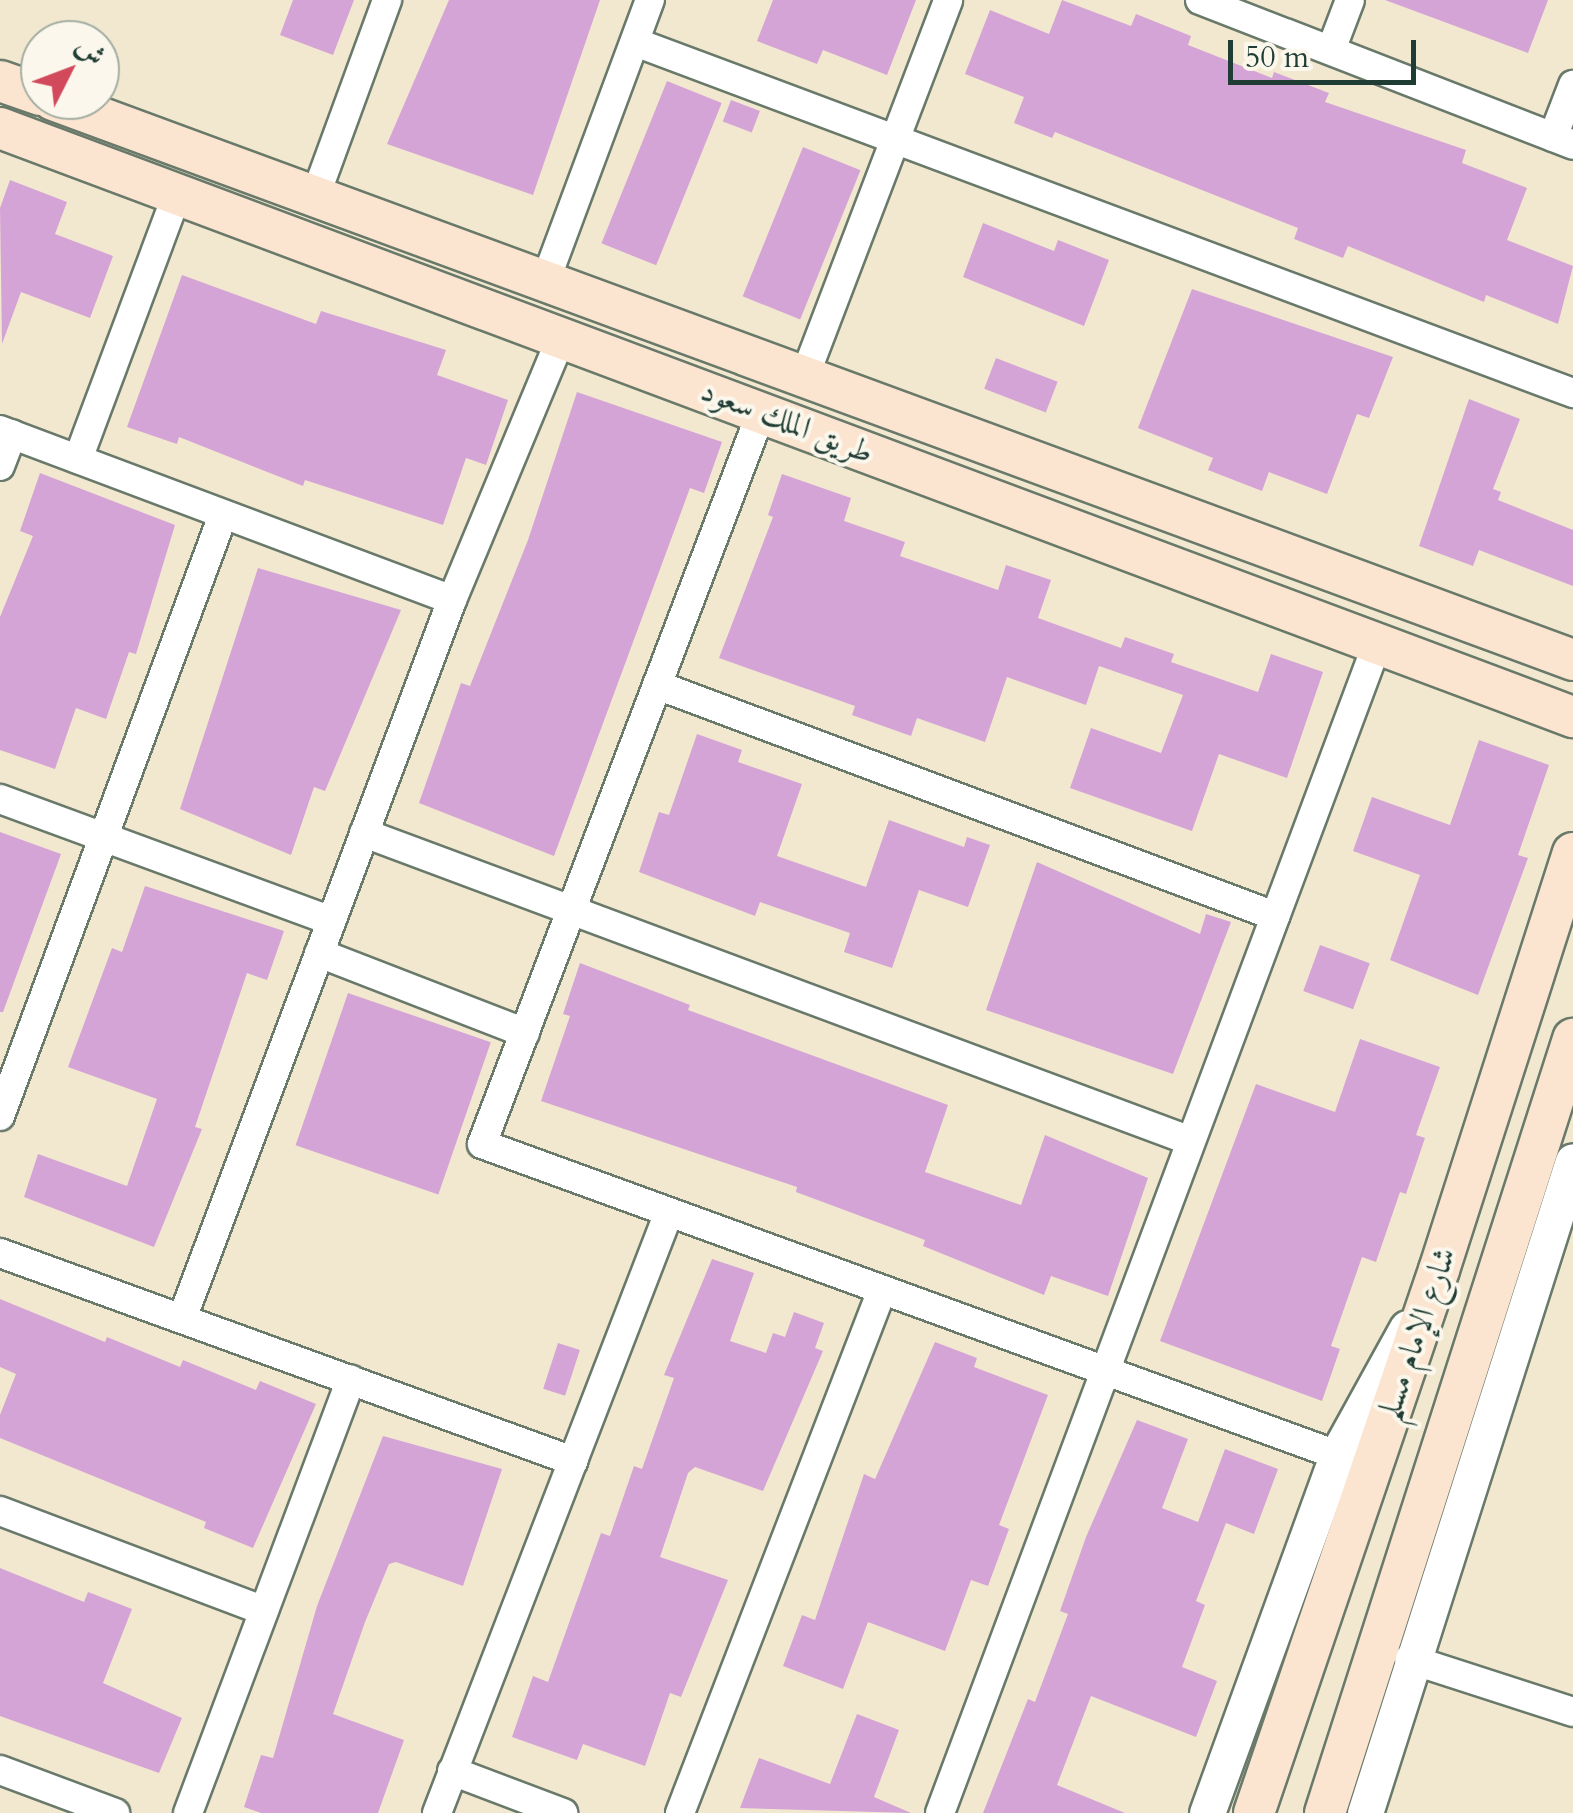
<!DOCTYPE html>
<meta charset="utf-8">
<style>
body{margin:0}
#map{position:relative;width:1573px;height:1813px;overflow:hidden;background:#f2e8cf;font-family:Cardo,Amiri,serif}
div>[style]{position:absolute}
.building>*{inset:0;background:#d5a4d6;transform-origin:0 0}
.roads{filter:drop-shadow(2px 0 #69796a) drop-shadow(-2px 0 #69796a) drop-shadow(0 2px #69796a) drop-shadow(0 -2px #69796a)}
.minor>*{height:28px;margin:-14px;padding:0 14px;transform-origin:14px;border-radius:14px;background:#fff}
.tertiary>*{height:35px;margin:-17.5px;padding:0 17.5px;transform-origin:17.5px;border-radius:17.5px;background:#fff}
.secondary>*{height:40px;margin:-20px;padding:0 20px;transform-origin:20px;border-radius:20px;background:#fce5d0}
span{translate:-50% -50%;white-space:nowrap;text-align:center;line-height:1.15;-webkit-text-stroke:8px #fbf7ec;paint-order:stroke}
.street-label{font-size:32px;color:#1f3d34}
.north{position:absolute;left:20px;top:20px;width:100px;height:100px;box-sizing:border-box;background:#fbf7ec;border:2px solid #a3ada2;border-radius:50%;rotate:48deg;font-size:28px;font-weight:700;line-height:40px;text-align:center;color:#1f3d34}
.north::after{content:'';display:block;margin:auto;width:35px;height:45px;background:#d1495b;clip-path:polygon(50% 0,100% 100%,50% 72%,0 100%)}
.scale{position:absolute;left:1228px;top:40px;width:188px;height:45px;box-sizing:border-box;border:5px solid #1f3d34;border-top:0;padding-left:12px;font-size:30px;line-height:35px;white-space:nowrap;color:#1f3d34;-webkit-text-stroke:8px #fbf7ec;paint-order:stroke}
</style>
<div id="map">
<div class="building">
<i style="clip-path:polygon(293px 0,354px 0,333px 55px,280px 35px)"></i>
<i style="clip-path:polygon(449px 0,600px 0,533px 195px,387px 144px)"></i>
<i style="clip-path:polygon(773px 0,916px 0,887px 75px,823px 50px,817px 64px,757px 41px)"></i>
<i style="clip-path:polygon(1062px 0,1131px 26px,1136px 14px,1191px 36px,1188px 45px,1272px 78px,1274px 72px,1329px 93px,1325px 102px,1466px 150px,1462px 163px,1527px 188px,1507px 240px,1573px 266px,1558px 324px,1486px 295px,1484px 302px,1348px 246px,1343px 258px,1294px 239px,1298px 228px,1055px 132px,1052px 138px,1014px 123px,1024px 97px,965px 74px,990px 10px,1049px 34px)"></i>
<i style="clip-path:polygon(1385px 0,1548px 0,1528px 53px)"></i>
<i style="left:667px;top:81px;width:59px;height:175px;rotate:22deg"></i>
<i style="left:731px;top:100px;width:31px;height:23px;rotate:21deg"></i>
<i style="left:803px;top:147px;width:62px;height:161px;rotate:22deg"></i>
<i style="clip-path:polygon(10px 180px,67px 202px,55px 234px,113px 256px,90px 318px,21px 292px,2px 344px,0 208px)"></i>
<i style="clip-path:polygon(983px 223px,1054px 251px,1058px 240px,1109px 260px,1084px 326px,963px 277px)"></i>
<i style="clip-path:polygon(182px 275px,316px 324px,321px 311px,446px 350px,437px 375px,508px 400px,486px 465px,466px 458px,443px 525px,305px 480px,303px 486px,179px 437px,177px 444px,127px 427px)"></i>
<i style="clip-path:polygon(1192px 289px,1393px 357px,1369px 418px,1357px 414px,1327px 494px,1269px 472px,1262px 491px,1208px 470px,1213px 458px,1138px 428px)"></i>
<i style="left:996px;top:358px;width:66px;height:33px;rotate:21deg"></i>
<i style="clip-path:polygon(577px 392px,722px 442px,704px 493px,690px 488px,554px 856px,419px 803px,461px 683px,470px 686px,528px 540px)"></i>
<i style="clip-path:polygon(1469px 399px,1520px 419px,1493px 489px,1501px 492px,1498px 500px,1573px 530px,1573px 586px,1479px 550px,1473px 566px,1419px 546px)"></i>
<i style="clip-path:polygon(40px 473px,175px 525px,136px 654px,129px 652px,106px 719px,76px 708px,55px 769px,0 750px,0 617px,33px 536px,20px 531px)"></i>
<i style="clip-path:polygon(782px 474px,851px 498px,844px 521px,905px 542px,900px 556px,998px 590px,1006px 565px,1051px 580px,1038px 618px,1121px 648px,1125px 637px,1174px 654px,1171px 662px,1258px 692px,1271px 654px,1323px 672px,1287px 778px,1219px 754px,1192px 831px,1070px 788px,1091px 728px,1161px 753px,1183px 695px,1099px 666px,1086px 705px,1007px 677px,985px 742px,917px 718px,911px 736px,852px 715px,855px 706px,719px 658px,773px 517px,768px 515px)"></i>
<i style="clip-path:polygon(258px 568px,401px 610px,325px 791px,314px 787px,291px 855px,180px 809px)"></i>
<i style="clip-path:polygon(697px 734px,742px 750px,738px 762px,802px 784px,777px 856px,866px 887px,889px 820px,964px 847px,967px 837px,990px 845px,968px 907px,919px 890px,892px 968px,844px 952px,850px 933px,760px 902px,755px 916px,639px 872px,659px 812px,669px 815px)"></i>
<i style="clip-path:polygon(1479px 740px,1549px 765px,1518px 855px,1528px 858px,1478px 995px,1390px 960px,1420px 875px,1353px 851px,1372px 797px,1450px 825px)"></i>
<i style="clip-path:polygon(0 832px,61px 854px,3px 1012px,0 1012px)"></i>
<i style="clip-path:polygon(1037px 862px,1200px 934px,1206px 914px,1231px 922px,1173px 1074px,986px 1010px)"></i>
<i style="clip-path:polygon(145px 886px,284px 931px,267px 980px,247px 973px,195px 1127px,202px 1129px,154px 1247px,24px 1197px,38px 1154px,127px 1186px,157px 1099px,68px 1067px,112px 948px,122px 952px)"></i>
<i style="left:1320px;top:945px;width:53px;height:49px;rotate:20deg"></i>
<i style="clip-path:polygon(580px 963px,690px 1005px,688px 1010px,948px 1105px,925px 1172px,1021px 1205px,1045px 1135px,1148px 1178px,1108px 1296px,1051px 1276px,1044px 1295px,923px 1246px,925px 1240px,796px 1192px,797px 1187px,541px 1101px,570px 1016px,563px 1014px)"></i>
<i style="left:348px;top:993px;width:151px;height:161px;rotate:19deg"></i>
<i style="clip-path:polygon(1360px 1039px,1440px 1067px,1416px 1135px,1425px 1138px,1406px 1194px,1400px 1192px,1376px 1262px,1362px 1257px,1331px 1346px,1340px 1349px,1322px 1401px,1160px 1341px,1256px 1084px,1335px 1112px)"></i>
<i style="clip-path:polygon(712px 1259px,754px 1273px,730px 1341px,766px 1353px,773px 1333px,785px 1337px,794px 1312px,824px 1323px,815px 1348px,823px 1351px,763px 1491px,695px 1467px,688px 1473px,660px 1557px,728px 1580px,681px 1697px,670px 1693px,645px 1766px,583px 1744px,577px 1760px,512px 1737px,533px 1676px,548px 1682px,601px 1533px,610px 1536px,634px 1466px,642px 1469px,674px 1378px,664px 1375px)"></i>
<i style="clip-path:polygon(0 1299px,105px 1342px,107px 1337px,180px 1367px,183px 1360px,256px 1390px,260px 1381px,316px 1404px,253px 1548px,204px 1528px,206px 1522px,0 1438px,0 1415px,16px 1374px,0 1367px)"></i>
<i style="clip-path:polygon(935px 1342px,977px 1358px,974px 1367px,1048px 1395px,999px 1525px,1009px 1529px,988px 1586px,971px 1580px,945px 1651px,868px 1622px,843px 1689px,783px 1666px,802px 1615px,815px 1620px,864px 1474px,875px 1479px)"></i>
<i style="left:558px;top:1343px;width:23px;height:48px;rotate:18deg"></i>
<i style="clip-path:polygon(1137px 1420px,1188px 1439px,1162px 1508px,1198px 1522px,1225px 1449px,1278px 1469px,1254px 1534px,1226px 1523px,1196px 1601px,1205px 1605px,1182px 1667px,1217px 1681px,1196px 1737px,1091px 1696px,1057px 1785px,1125px 1813px,983px 1813px,1028px 1699px,1035px 1702px,1068px 1614px,1060px 1611px,1086px 1537px)"></i>
<i style="clip-path:polygon(383px 1436px,502px 1469px,463px 1586px,396px 1562px,389px 1564px,365px 1622px,333px 1714px,404px 1740px,378px 1813px,261px 1813px,244px 1807px,261px 1755px,273px 1758px,317px 1606px)"></i>
<i style="clip-path:polygon(0 1568px,84px 1602px,88px 1592px,132px 1609px,103px 1683px,182px 1718px,159px 1773px,0 1716px)"></i>
<i style="clip-path:polygon(857px 1714px,899px 1730px,874px 1797px,911px 1813px,740px 1808px,759px 1758px,830px 1784px)"></i>
</div>
<div class="roads">
<div class="minor">
<i style="left:1200px;top:0;width:400px;rotate:21.2deg"></i>
<i style="left:635px;top:42px;width:1002px;rotate:20.52deg"></i>
<i style="left:1331px;top:50px;width:53px;rotate:-69.2deg"></i>
<i style="left:1553px;top:137px;width:56px;rotate:-69deg"></i>
<i style="left:315px;top:197px;width:210px;rotate:-69.9deg"></i>
<i style="left:545px;top:282px;width:301px;rotate:-69.6deg"></i>
<i style="left:804px;top:378px;width:404px;rotate:-69.1deg"></i>
<i style="left:761px;top:413px;width:782px;rotate:110.89deg"></i>
<i style="left:482px;top:1144px;width:910px;rotate:19.99deg"></i>
<i style="left:0;top:430px;width:483px;rotate:20.6deg"></i>
<i style="left:78px;top:459px;width:283px;rotate:-69.5deg"></i>
<i style="left:0;top:466px;width:34px;rotate:-69deg"></i>
<i style="left:657px;top:685px;width:660px;rotate:20.5deg"></i>
<i style="left:0;top:799px;width:353px;rotate:20.2deg"></i>
<i style="left:364px;top:833px;width:882px;rotate:20.43deg"></i>
<i style="left:319px;top:953px;width:221px;rotate:21.2deg"></i>
<i style="left:0;top:1116px;width:641px;rotate:-69.64deg"></i>
<i style="left:0;top:1253px;width:610px;rotate:19.95deg"></i>
<i style="left:182px;top:1319px;width:768px;rotate:-69.42deg"></i>
<i style="left:452px;top:600px;width:284px;rotate:-67.4deg"></i>
<i style="left:0;top:1511px;width:282px;rotate:20.7deg"></i>
<i style="left:1409px;top:1659px;width:172px;rotate:17.9deg"></i>
<i style="left:0;top:1770px;width:123px;rotate:20.5deg"></i>
<i style="left:452px;top:1771px;width:119px;rotate:20.7deg"></i>
<i style="left:188px;top:1813px;width:463px;rotate:-69.4deg"></i>
<i style="left:437px;top:1813px;width:644px;rotate:-68.89deg"></i>
<i style="left:680px;top:1813px;width:561px;rotate:-68.88deg"></i>
<i style="left:940px;top:1813px;width:1248px;rotate:-69.5deg"></i>
</div>
<div class="tertiary">
<i style="left:1207px;top:1813px;width:381px;rotate:-70deg"></i>
<i style="left:1337px;top:1455px;width:145px;rotate:-61.1deg"></i>
<i style="left:1365px;top:1813px;width:684px;rotate:-72.31deg"></i>
</div>
<div class="secondary">
<i style="left:0;top:81px;width:42px;rotate:19.3deg"></i>
<i style="left:53px;top:100px;width:1620px;rotate:20.22deg"></i>
<i style="left:0;top:128px;width:1680px;rotate:20.53deg"></i>
<i style="left:1254px;top:1813px;width:574px;rotate:-71.19deg"></i>
<i style="left:1439px;top:1270px;width:438px;rotate:-72.2deg"></i>
<i style="left:1325px;top:1813px;width:813px;rotate:-72.23deg"></i>
</div>
</div>
<div class="street-label">
<span style="left:787px;top:422px;rotate:21deg">طريق الملك سعود</span>
<span style="left:1417px;top:1334px;rotate:-71deg">شارع الإمام مسلم</span>
</div>
<div class="north">ش</div>
<div class="scale">50 m</div>
</div>
